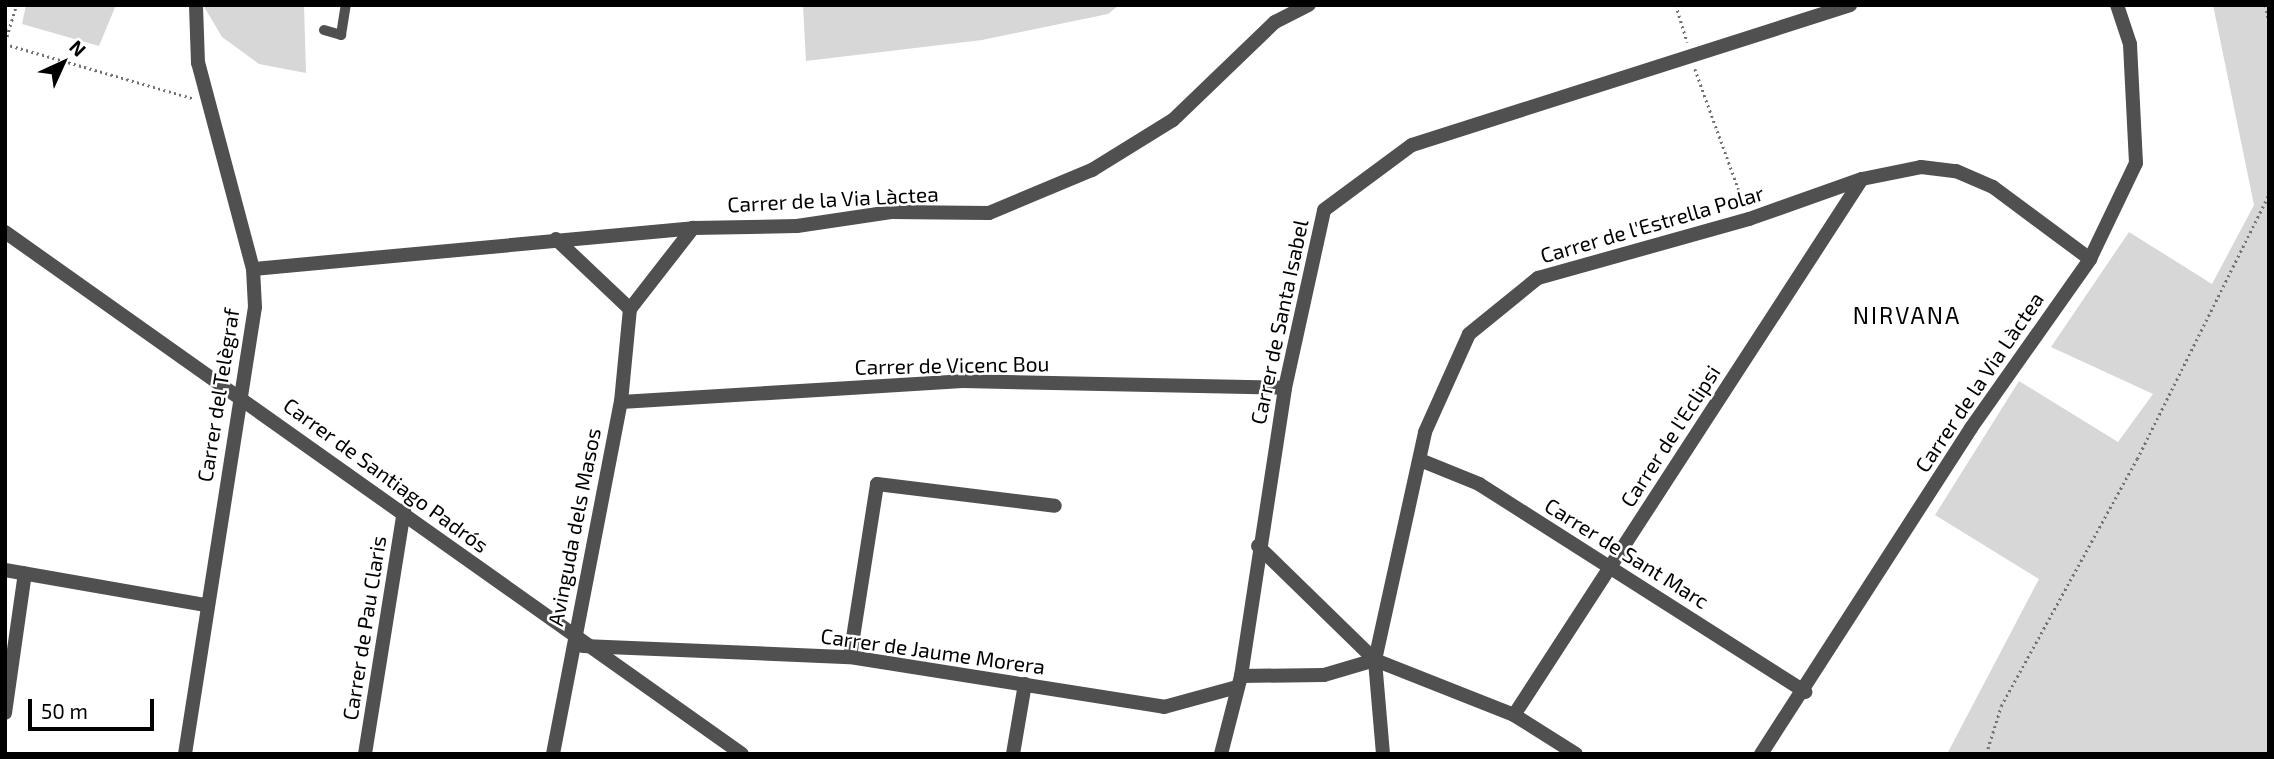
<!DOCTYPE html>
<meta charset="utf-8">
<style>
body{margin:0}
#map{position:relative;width:2274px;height:759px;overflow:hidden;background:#fff;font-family:"Exo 2",sans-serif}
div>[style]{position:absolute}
.green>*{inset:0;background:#d7d7d7}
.path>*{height:2.5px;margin-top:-1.25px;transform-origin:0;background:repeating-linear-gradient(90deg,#727272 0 2px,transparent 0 5.5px)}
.service>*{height:10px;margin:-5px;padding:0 5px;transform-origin:5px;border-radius:5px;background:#505050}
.minor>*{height:14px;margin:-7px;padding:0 7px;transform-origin:7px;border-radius:7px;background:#505050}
span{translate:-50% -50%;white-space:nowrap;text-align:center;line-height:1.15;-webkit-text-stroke:5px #fff;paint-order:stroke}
.street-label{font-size:21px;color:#000}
.neighbourhood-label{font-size:23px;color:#000;letter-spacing:2px}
.frame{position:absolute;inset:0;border:7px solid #000;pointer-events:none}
.north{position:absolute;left:28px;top:28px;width:70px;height:70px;-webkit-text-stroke:5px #fff;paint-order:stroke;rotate:45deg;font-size:19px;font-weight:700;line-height:28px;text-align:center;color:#000}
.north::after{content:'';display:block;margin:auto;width:24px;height:32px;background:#000;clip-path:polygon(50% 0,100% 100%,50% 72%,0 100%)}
.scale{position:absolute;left:28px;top:699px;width:126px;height:32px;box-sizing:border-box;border:4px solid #000;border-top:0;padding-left:9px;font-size:21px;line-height:24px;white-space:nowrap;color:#000;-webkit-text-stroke:5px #fff;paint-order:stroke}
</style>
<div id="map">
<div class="green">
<i style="clip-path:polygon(26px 5px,116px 5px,99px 46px,22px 24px)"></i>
<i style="clip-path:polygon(203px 5px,304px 5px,306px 73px,259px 64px,222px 37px)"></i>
<i style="clip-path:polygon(803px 5px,1119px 5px,1108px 14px,982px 40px,806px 61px)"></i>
<i style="clip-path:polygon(2213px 5px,2269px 5px,2269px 754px,1947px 754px,2039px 579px,1935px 515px,2019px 381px,2118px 442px,2153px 394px,2051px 347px,2129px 232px,2212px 284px,2254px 205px)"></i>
</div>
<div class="path">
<i style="left:1676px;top:5px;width:39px;rotate:73deg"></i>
<i style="left:2266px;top:5px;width:20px;rotate:81deg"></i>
<i style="left:5px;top:42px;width:39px;rotate:-73deg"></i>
<i style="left:5px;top:44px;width:195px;rotate:16.1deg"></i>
<i style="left:1695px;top:69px;width:144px;rotate:70.1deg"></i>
<i style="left:1986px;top:754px;width:50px;rotate:-72.6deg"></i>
<i style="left:2001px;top:706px;width:282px;rotate:-61.2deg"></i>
<i style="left:2137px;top:459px;width:296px;rotate:-63.5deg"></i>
</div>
<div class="service">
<i style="left:324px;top:30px;width:18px;rotate:16deg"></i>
<i style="left:341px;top:35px;width:30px;rotate:-81deg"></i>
</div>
<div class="minor">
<i style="left:5px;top:232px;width:903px;rotate:35.31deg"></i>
<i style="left:556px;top:239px;width:102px;rotate:43.4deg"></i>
<i style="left:253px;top:269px;width:442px;rotate:-5.3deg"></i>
<i style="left:693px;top:228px;width:104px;rotate:-1.1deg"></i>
<i style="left:797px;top:226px;width:95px;rotate:-8.5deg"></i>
<i style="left:891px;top:212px;width:98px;rotate:0.6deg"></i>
<i style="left:989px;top:213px;width:112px;rotate:-22.7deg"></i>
<i style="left:1092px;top:170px;width:95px;rotate:-31.7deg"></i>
<i style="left:1173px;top:120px;width:141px;rotate:-43.9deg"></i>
<i style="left:1275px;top:22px;width:38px;rotate:-27deg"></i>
<i style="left:621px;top:402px;width:342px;rotate:-3.5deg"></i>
<i style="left:962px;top:381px;width:323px;rotate:1.2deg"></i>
<i style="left:1420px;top:460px;width:64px;rotate:22.1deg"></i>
<i style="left:1479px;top:484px;width:387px;rotate:32.5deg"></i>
<i style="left:1258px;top:546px;width:163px;rotate:44.3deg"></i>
<i style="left:1375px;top:660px;width:149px;rotate:21.6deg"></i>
<i style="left:1514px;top:715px;width:73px;rotate:32.2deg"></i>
<i style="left:5px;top:570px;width:204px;rotate:9.9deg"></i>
<i style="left:583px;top:646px;width:267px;rotate:2.4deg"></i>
<i style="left:850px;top:657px;width:318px;rotate:9deg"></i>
<i style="left:1164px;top:707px;width:72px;rotate:-15.4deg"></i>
<i style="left:850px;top:657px;width:175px;rotate:-81.1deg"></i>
<i style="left:877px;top:484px;width:179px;rotate:7deg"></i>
<i style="left:1241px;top:676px;width:83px;rotate:-0.7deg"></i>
<i style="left:1324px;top:675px;width:53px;rotate:-16.4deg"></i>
<i style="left:5px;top:713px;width:141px;rotate:-81.9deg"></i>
<i style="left:1514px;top:715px;width:639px;rotate:-57.01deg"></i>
<i style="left:185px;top:754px;width:452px;rotate:-81.1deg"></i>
<i style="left:255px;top:307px;width:38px;rotate:-93deg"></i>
<i style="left:253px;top:269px;width:213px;rotate:-104.9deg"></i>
<i style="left:198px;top:63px;width:58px;rotate:-92deg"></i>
<i style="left:365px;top:754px;width:247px;rotate:-80.9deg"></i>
<i style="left:553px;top:754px;width:359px;rotate:-79.1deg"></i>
<i style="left:621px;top:402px;width:93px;rotate:-84.5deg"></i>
<i style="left:630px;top:309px;width:103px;rotate:-52.1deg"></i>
<i style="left:1013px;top:754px;width:71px;rotate:-80.3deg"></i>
<i style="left:1221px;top:754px;width:81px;rotate:-75.6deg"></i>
<i style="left:1241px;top:676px;width:291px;rotate:-81.3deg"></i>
<i style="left:1285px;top:388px;width:182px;rotate:-77.6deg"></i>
<i style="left:1324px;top:210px;width:109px;rotate:-36.5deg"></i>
<i style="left:1412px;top:145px;width:460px;rotate:-17.7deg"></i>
<i style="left:1383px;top:754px;width:94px;rotate:-94.9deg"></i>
<i style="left:1375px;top:660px;width:233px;rotate:-77.6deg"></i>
<i style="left:1425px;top:432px;width:107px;rotate:-65.8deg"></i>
<i style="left:1469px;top:334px;width:89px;rotate:-39.1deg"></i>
<i style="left:1538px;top:278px;width:219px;rotate:-15.6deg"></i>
<i style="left:1749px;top:219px;width:120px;rotate:-19.5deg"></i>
<i style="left:1862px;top:179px;width:60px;rotate:-11.5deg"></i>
<i style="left:1921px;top:167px;width:35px;rotate:7deg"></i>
<i style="left:1956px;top:171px;width:40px;rotate:23.4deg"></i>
<i style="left:1993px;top:187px;width:121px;rotate:36.6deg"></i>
<i style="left:1761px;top:754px;width:388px;rotate:-57.2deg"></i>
<i style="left:1971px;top:428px;width:207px;rotate:-54.8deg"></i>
<i style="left:2090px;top:259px;width:106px;rotate:-64.4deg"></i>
<i style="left:2136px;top:163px;width:119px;rotate:-92.9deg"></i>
<i style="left:2130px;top:44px;width:41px;rotate:-108.4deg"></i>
</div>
<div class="street-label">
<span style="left:833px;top:199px;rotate:-3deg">Carrer de la Via Làctea</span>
<span style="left:1652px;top:224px;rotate:-16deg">Carrer de l'Estrella Polar</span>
<span style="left:1279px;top:322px;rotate:-78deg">Carrer de Santa Isabel</span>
<span style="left:952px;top:365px;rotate:-1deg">Carrer de Vicenc Bou</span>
<span style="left:1979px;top:382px;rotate:-56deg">Carrer de la Via Làctea</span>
<span style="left:218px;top:395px;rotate:-81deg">Carrer del Telègraf</span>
<span style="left:1670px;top:436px;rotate:-57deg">Carrer de l'Eclipsi</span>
<span style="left:386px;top:475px;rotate:36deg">Carrer de Santiago Padrós</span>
<span style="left:574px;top:527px;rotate:-79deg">Avinguda dels Masos</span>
<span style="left:1627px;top:553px;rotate:32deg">Carrer de Sant Marc</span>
<span style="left:364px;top:628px;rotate:-81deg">Carrer de Pau Claris</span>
<span style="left:933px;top:651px;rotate:8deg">Carrer de Jaume Morera</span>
</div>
<div class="neighbourhood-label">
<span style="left:1907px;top:315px">NIRVANA</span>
</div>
<div class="frame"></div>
<div class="north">N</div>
<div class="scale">50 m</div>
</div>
